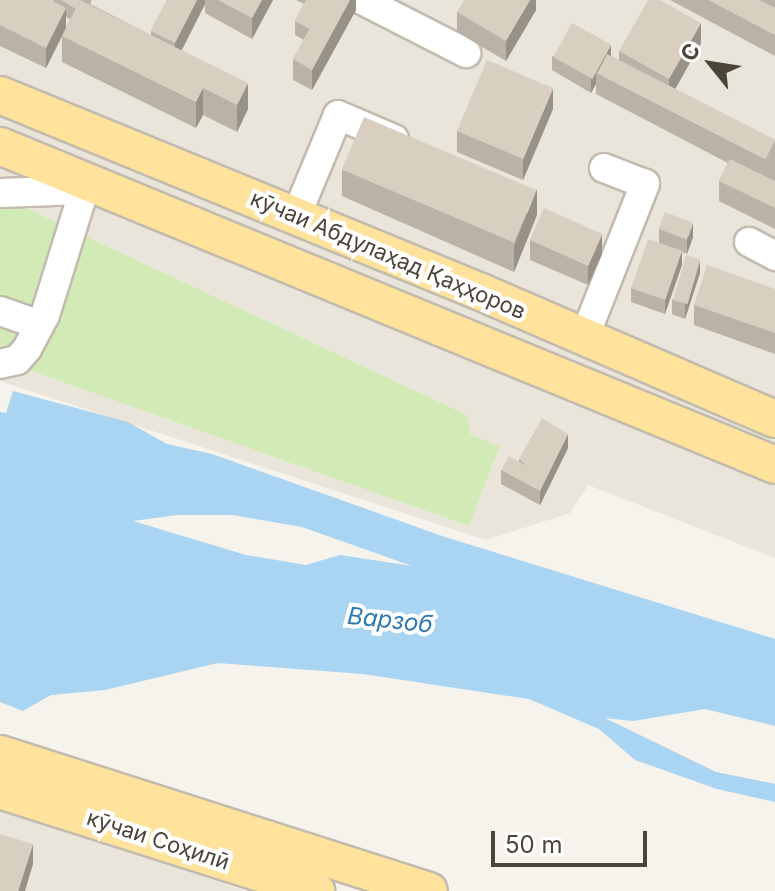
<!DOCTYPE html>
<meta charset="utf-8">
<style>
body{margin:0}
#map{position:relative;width:775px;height:891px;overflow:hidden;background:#f6f3ec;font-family:Inter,sans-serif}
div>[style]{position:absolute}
.residential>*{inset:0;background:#eae5da}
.green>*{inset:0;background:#d2eab5}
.water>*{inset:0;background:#a9d4f2}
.roads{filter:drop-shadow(2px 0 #c2bbae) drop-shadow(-2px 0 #c2bbae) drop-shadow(0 2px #c2bbae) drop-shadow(0 -2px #c2bbae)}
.minor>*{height:28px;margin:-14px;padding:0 14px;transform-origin:14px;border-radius:14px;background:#fff}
.major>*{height:36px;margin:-18px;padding:0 18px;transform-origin:18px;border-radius:18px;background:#ffe39c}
.wall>*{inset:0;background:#bab2a6}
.shaded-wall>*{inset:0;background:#979187}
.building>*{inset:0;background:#d8cfc1;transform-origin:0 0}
span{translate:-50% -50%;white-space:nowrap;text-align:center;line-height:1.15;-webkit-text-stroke:8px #fff;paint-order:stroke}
.street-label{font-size:22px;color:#4b4439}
.water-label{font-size:24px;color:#2e7ab2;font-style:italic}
.north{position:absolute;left:671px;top:24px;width:80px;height:80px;-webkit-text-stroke:6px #fff;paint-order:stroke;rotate:300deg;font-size:22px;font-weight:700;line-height:32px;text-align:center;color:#4b4439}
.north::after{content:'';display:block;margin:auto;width:28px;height:36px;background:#4b4439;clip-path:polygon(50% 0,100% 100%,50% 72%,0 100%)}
.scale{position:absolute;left:491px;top:831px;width:156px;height:36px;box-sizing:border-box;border:4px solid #4b4439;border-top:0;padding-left:10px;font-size:24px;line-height:28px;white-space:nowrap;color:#4b4439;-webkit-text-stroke:6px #fff;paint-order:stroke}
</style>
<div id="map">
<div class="residential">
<i style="clip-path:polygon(0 0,775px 0,775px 558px,588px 485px,570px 513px,486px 540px,0 381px,0 360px,469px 526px,500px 446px,471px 435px,467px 415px,0 196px)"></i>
<i style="clip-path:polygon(0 807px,22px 814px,245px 891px,0 891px)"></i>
</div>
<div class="green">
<i style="clip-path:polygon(0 196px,467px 415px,471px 435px,500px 446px,469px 526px,0 360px)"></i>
</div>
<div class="water">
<i style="clip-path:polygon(evenodd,13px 391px,128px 422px,167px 444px,212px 454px,445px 537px,775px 639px,775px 726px,705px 709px,633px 721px,605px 718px,716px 772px,775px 784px,775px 802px,717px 789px,635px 760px,599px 729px,529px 699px,363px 674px,218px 663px,105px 690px,51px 695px,23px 711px,0 702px,0 412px,6px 413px,13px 391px,177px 515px,233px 515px,302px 527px,412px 566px,340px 555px,306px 565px,246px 555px,133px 521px,177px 515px)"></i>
</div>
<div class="roads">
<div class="minor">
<i style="left:362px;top:0;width:117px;rotate:27deg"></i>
<i style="left:0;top:193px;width:84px;rotate:-2deg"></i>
<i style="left:84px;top:190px;width:131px;rotate:107.3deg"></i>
<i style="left:45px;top:315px;width:38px;rotate:118deg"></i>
<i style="left:27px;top:349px;width:15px;rotate:132deg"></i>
<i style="left:17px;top:360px;width:17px;rotate:167deg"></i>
<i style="left:296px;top:216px;width:109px;rotate:-67.4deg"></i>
<i style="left:338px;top:115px;width:61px;rotate:23.2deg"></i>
<i style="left:749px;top:242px;width:30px;rotate:28deg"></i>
<i style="left:0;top:311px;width:42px;rotate:19.3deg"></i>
<i style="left:584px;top:338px;width:166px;rotate:-68.4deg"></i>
<i style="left:645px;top:184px;width:44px;rotate:-158.7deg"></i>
</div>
<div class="major">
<i style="left:0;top:95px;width:520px;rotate:22.27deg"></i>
<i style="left:481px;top:292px;width:320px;rotate:23.4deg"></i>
<i style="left:0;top:146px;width:838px;rotate:22.37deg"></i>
<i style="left:0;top:754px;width:450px;rotate:17.7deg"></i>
<i style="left:0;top:790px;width:332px;rotate:17.7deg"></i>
</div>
</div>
<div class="wall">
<i style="clip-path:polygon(evenodd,0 0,53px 1px,53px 0,92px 0,90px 4px,151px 35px,151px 31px,167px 0,273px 0,252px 39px,205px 13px,205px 4px,182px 50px,248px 109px,237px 132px,203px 115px,196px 128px,62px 62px,62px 36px,46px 68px,0 46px,0 0,66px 17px,70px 19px,66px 28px,66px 17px)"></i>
<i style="clip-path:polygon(296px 0,356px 0,356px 10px,312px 90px,293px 80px,293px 59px,304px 40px,295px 35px,295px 21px,304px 4px)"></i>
<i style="clip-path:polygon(536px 0,536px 10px,506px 61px,457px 32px,457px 12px)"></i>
<i style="clip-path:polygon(670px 0,759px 0,775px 9px,775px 56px)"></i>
<i style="clip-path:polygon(759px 0,775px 0,775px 8px)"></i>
<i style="clip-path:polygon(701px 43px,675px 89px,775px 141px,775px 229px,719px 201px,719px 181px,728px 163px,596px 94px,596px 84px,591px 93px,552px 70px,552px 56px,611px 56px,619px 60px,619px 51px)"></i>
<i style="clip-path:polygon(553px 109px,523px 180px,457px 152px,457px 131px)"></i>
<i style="clip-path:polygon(342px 170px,537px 215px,514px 272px,342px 196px)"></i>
<i style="clip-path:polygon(659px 229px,693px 237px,687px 254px,682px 252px,665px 314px,631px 302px,631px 288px,659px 243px)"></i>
<i style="clip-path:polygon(530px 240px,602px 254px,588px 285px,530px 260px)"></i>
<i style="clip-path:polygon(700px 273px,685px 319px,672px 314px,672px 300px)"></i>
<i style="clip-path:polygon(775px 289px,775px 354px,694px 325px,694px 305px)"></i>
<i style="clip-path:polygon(568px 448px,540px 505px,501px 484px,501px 470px,519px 461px,519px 459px)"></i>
</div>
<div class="shaded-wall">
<i style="clip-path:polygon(197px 0,205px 0,205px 4px,175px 63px,175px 43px)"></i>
<i style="clip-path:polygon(262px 0,273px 0,252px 39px,252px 18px)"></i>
<i style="clip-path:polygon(350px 0,356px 0,356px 10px,312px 90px,312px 70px)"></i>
<i style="clip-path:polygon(530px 0,536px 0,536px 10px,506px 61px,506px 41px)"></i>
<i style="clip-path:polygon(66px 8px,66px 28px,46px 68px,46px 48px)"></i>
<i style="clip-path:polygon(701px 23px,701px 43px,669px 100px,669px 79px)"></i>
<i style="clip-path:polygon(611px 45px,611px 59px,596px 73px,596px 84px,591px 93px,591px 79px)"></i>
<i style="clip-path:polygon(248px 83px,248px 109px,237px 132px,237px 105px)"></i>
<i style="clip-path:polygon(203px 88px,203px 115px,196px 128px,196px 102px)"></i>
<i style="clip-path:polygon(553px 88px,553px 109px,523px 180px,523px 160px)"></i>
<i style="clip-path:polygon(537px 189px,537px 215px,514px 272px,514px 246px)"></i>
<i style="clip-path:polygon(693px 223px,693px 237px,687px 254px,687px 240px)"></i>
<i style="clip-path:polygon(602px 234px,602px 254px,588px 285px,588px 265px)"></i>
<i style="clip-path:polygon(682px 251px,682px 265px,665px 314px,665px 300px)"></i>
<i style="clip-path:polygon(700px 259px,700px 273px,685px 319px,685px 305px)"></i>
<i style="clip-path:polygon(568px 434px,568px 448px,540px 505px,540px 491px)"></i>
<i style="clip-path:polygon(33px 844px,33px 864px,25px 891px,18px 891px)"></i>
</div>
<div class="building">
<i style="clip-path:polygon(0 0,50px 0,66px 8px,46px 48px,0 25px)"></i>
<i style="clip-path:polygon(61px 0,80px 0,76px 9px)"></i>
<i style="clip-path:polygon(80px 0,248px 83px,237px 105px,203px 88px,196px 102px,62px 36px)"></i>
<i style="clip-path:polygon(167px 0,197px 0,175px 43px,151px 31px)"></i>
<i style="clip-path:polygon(218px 0,262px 0,252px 18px)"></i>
<i style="clip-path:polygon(306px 0,325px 0,310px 29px,295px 21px)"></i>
<i style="clip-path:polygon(325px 0,350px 0,312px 70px,293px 59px)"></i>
<i style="clip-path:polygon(464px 0,530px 0,506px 41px,457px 12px)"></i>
<i style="clip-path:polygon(648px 0,660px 0,701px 23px,669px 79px,619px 51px)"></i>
<i style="clip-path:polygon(708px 0,759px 0,775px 9px,775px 35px)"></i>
<i style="left:572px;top:23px;width:45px;height:39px;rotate:29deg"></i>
<i style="left:607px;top:54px;width:189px;height:22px;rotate:27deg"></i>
<i style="left:487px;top:60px;width:72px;height:77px;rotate:23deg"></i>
<i style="left:364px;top:117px;width:187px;height:57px;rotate:23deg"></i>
<i style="clip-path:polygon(730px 159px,775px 181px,775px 208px,719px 181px)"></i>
<i style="left:544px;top:208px;width:64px;height:35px;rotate:24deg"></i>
<i style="left:665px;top:212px;width:30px;height:18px;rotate:21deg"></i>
<i style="left:648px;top:239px;width:36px;height:52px;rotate:19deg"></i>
<i style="left:686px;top:255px;width:15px;height:47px;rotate:16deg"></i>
<i style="clip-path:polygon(707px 265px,775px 289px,775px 333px,694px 305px)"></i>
<i style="clip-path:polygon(542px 418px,568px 434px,540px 491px,501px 470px,509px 456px,527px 466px,519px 459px)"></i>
<i style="clip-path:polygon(0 834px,33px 844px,18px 891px,0 891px)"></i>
</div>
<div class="street-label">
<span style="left:388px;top:255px;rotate:23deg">кӯчаи Абдулаҳад Қаҳҳоров</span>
<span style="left:158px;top:840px;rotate:18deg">кӯчаи Соҳилӣ</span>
</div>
<div class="water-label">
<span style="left:390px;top:620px;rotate:6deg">Варзоб</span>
</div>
<div class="north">С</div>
<div class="scale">50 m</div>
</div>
